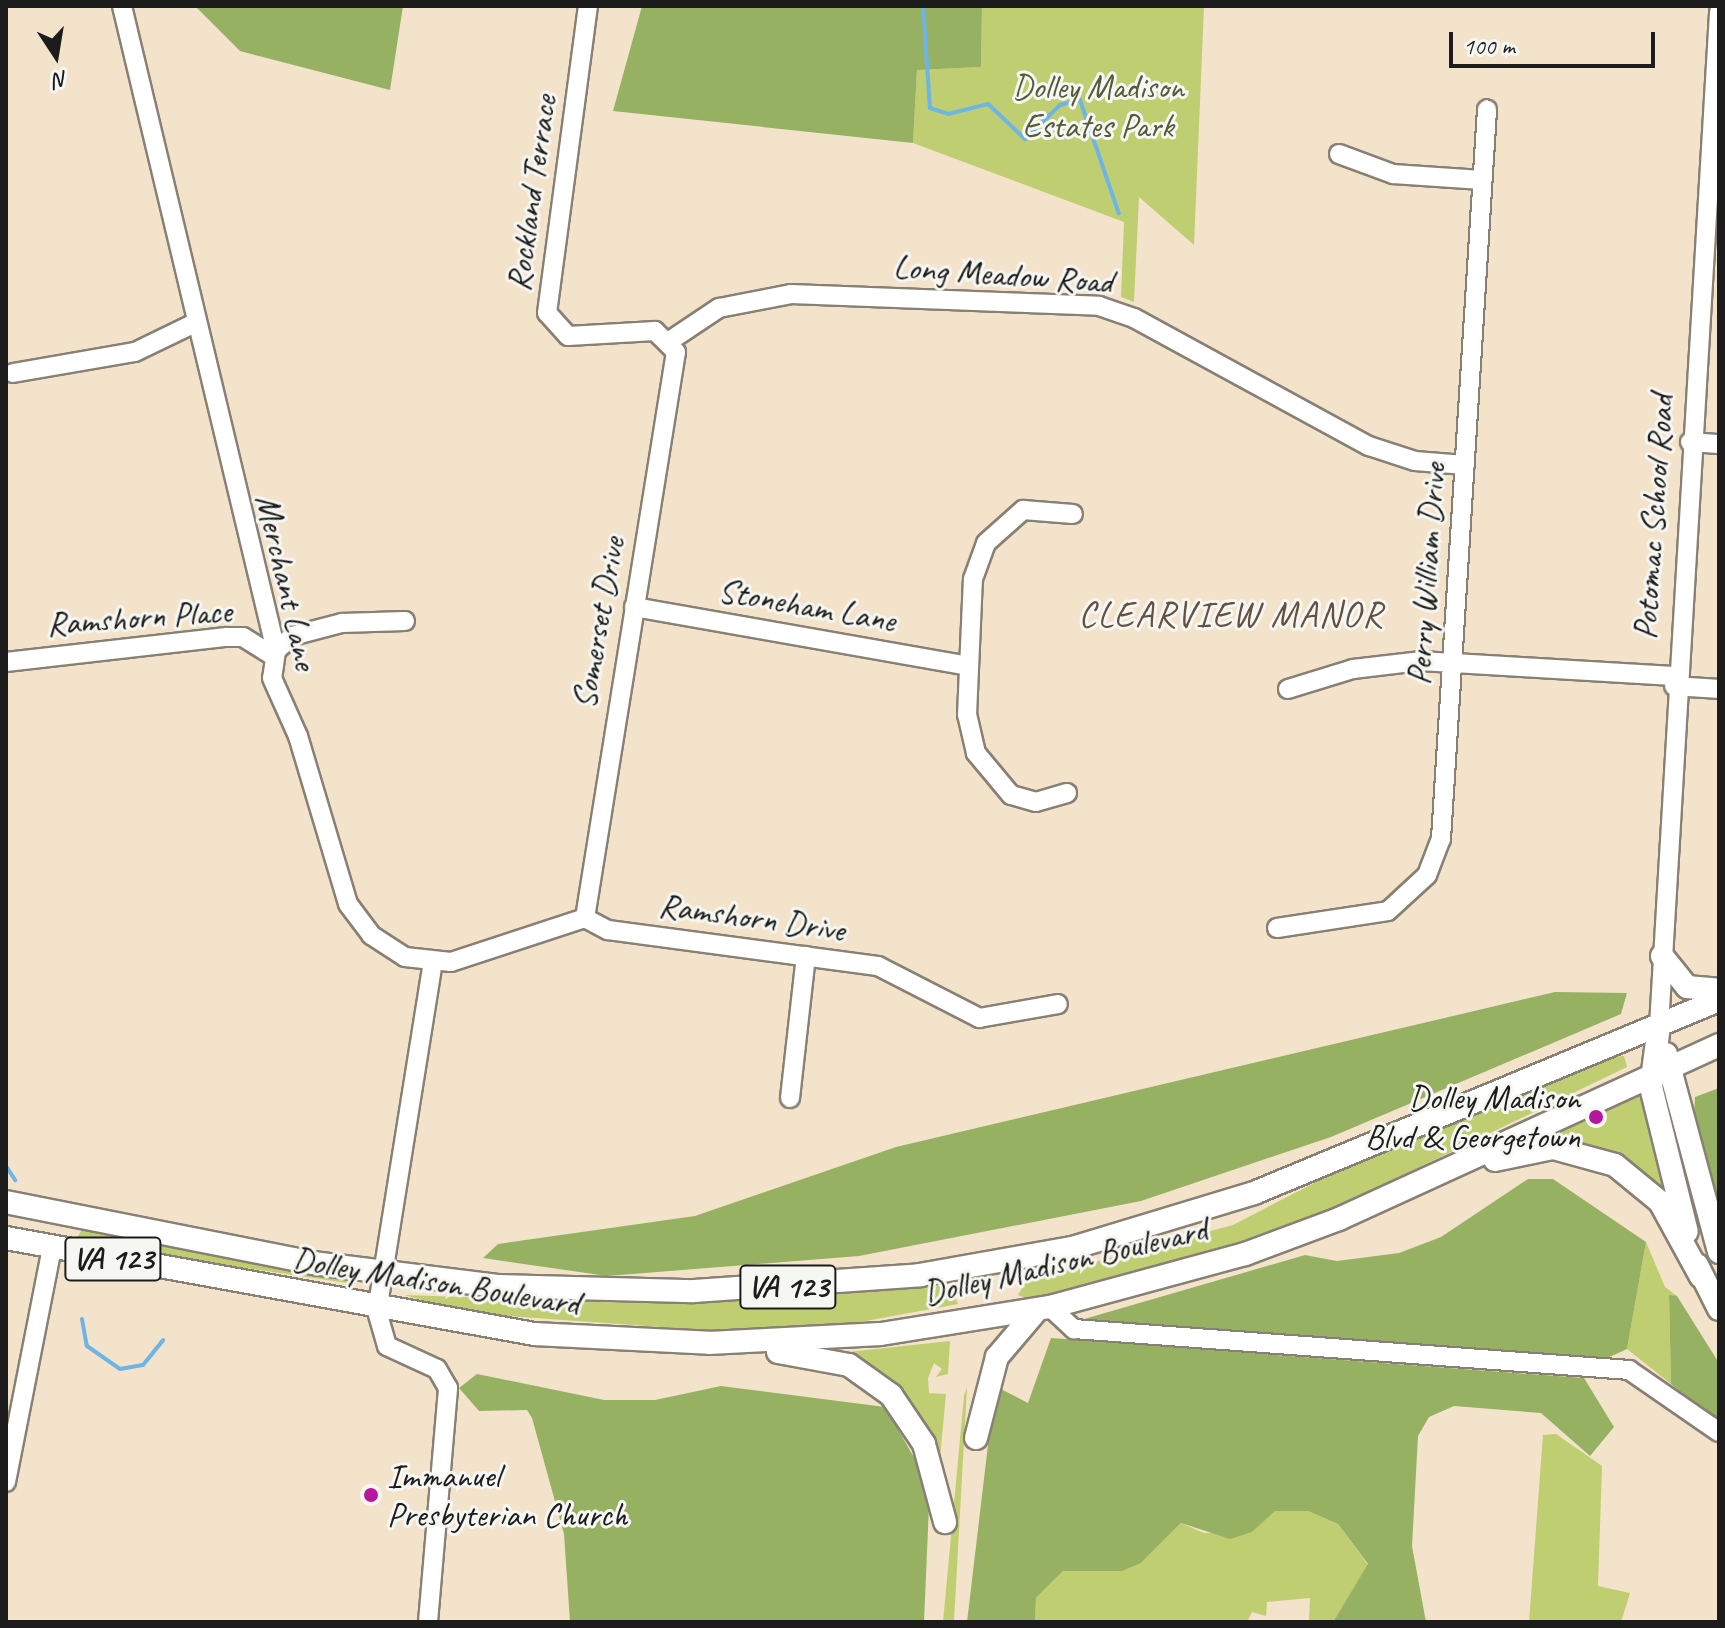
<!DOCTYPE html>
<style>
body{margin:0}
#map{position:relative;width:1725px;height:1628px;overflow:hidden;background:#f3e3cb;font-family:Caveat,sans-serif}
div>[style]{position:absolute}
.green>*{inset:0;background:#bfce70}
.forest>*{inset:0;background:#97b162}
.stream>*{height:4px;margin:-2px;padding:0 2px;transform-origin:2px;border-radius:2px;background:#6eb4e5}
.roads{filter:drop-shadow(2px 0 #888074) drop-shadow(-2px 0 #888074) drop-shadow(0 2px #888074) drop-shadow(0 -2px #888074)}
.minor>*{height:18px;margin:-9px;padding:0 9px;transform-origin:9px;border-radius:9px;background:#fff}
.major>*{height:22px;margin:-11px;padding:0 11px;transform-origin:11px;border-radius:11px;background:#fff}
.dots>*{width:22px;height:22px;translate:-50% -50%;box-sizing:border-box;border:4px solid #f6f6f2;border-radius:50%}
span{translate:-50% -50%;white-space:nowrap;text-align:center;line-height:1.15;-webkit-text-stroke:6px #f6f6f2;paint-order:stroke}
.shield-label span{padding:2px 6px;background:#f6f6f2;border:2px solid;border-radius:6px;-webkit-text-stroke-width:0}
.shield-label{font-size:32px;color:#1c1c1c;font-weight:700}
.park-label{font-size:34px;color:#555a39}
.street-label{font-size:34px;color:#1c1c1c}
.poi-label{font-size:34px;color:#1c1c1c}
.right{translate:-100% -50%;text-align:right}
.left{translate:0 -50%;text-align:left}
.neighbourhood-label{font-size:36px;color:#655141;letter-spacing:2px}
.frame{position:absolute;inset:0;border:8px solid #1c1c1c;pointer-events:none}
.north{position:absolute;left:16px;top:16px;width:80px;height:80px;-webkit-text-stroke:6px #f6f6f2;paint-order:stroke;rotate:168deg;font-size:22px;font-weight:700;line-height:32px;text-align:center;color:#1c1c1c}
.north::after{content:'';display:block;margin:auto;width:28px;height:36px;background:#1c1c1c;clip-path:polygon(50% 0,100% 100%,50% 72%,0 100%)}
.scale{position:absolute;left:1449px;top:32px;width:206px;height:36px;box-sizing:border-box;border:4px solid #1c1c1c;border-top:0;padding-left:10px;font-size:24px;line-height:28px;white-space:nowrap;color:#1c1c1c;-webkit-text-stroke:6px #f6f6f2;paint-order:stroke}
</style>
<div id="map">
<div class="green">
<i style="clip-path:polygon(982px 6px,1204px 6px,1194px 245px,1139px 197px,1134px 302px,1121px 297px,1124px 222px,913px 143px,917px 70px,981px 67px)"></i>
<i style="clip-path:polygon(1624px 1056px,1627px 1067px,1339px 1206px,1188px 1260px,1027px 1299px,1018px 1295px,1027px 1280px,1233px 1225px,1349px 1165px,1603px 1058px)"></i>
<i style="clip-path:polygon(1647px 1086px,1679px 1223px,1616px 1158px,1543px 1138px)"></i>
<i style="clip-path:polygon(82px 1230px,296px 1265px,351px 1277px,354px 1284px,85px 1244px,75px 1240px)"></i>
<i style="clip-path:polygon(1646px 1242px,1665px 1287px,1677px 1296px,1669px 1296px,1671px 1384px,1627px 1349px)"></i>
<i style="clip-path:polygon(913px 1282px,952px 1288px,958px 1304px,844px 1325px,717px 1331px,467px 1313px,404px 1295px,630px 1303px)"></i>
<i style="clip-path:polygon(950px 1341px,948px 1374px,936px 1377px,942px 1369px,934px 1363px,928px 1378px,929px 1393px,946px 1394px,939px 1469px,932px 1442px,839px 1353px)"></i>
<i style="clip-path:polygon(967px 1387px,954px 1622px,943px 1622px,964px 1396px)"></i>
<i style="clip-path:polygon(1556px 1434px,1602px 1466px,1598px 1586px,1630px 1593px,1621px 1622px,1529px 1622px,1543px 1435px)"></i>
<i style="clip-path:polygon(1274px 1511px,1308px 1511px,1338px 1524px,1368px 1565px,1333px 1622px,1309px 1622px,1310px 1598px,1267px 1602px,1266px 1616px,1252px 1612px,1247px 1622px,1035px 1622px,1036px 1598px,1063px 1571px,1141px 1563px,1181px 1523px,1204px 1533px,1252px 1532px)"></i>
</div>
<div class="forest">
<i style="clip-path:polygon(195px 6px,403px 6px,390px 90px,240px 51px)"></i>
<i style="clip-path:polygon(642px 6px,982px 6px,981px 67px,917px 70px,913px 143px,613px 111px)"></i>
<i style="clip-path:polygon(1555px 992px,1627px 993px,1621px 1014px,1331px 1137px,1141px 1201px,859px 1256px,607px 1276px,483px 1258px,498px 1244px,695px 1216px,896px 1147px)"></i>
<i style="clip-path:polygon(1719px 1088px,1719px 1218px,1694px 1115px,1695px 1097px)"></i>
<i style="clip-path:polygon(1528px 1179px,1553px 1179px,1646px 1242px,1627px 1349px,1605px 1359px,1067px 1324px,1305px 1255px,1337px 1261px,1399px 1253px,1441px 1237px)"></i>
<i style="clip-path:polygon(1669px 1295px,1677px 1296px,1719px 1363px,1719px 1421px,1671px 1384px)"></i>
<i style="clip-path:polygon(1051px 1338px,1584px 1378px,1614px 1427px,1590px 1456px,1541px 1413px,1454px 1406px,1429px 1417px,1418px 1436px,1412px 1546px,1426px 1622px,1333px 1622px,1368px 1564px,1338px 1524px,1308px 1511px,1275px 1511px,1252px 1532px,1230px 1539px,1181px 1523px,1141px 1563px,1122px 1571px,1063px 1571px,1036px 1598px,1035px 1622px,967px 1622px,995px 1386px,1028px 1403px)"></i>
<i style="clip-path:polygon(477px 1374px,604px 1400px,655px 1400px,721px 1386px,885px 1407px,923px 1473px,929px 1506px,924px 1622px,570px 1622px,564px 1534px,532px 1418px,527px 1410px,479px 1411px,459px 1388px)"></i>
</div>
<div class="stream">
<i style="left:923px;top:6px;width:102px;rotate:86.1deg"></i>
<i style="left:930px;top:108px;width:19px;rotate:18deg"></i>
<i style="left:948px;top:114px;width:41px;rotate:-14deg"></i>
<i style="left:988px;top:104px;width:51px;rotate:43.4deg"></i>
<i style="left:1025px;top:139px;width:49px;rotate:-44.2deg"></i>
<i style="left:1060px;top:105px;width:21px;rotate:-14deg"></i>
<i style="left:1080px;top:100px;width:120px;rotate:71.1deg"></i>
<i style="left:6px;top:1166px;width:17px;rotate:57deg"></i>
<i style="left:82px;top:1319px;width:27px;rotate:80deg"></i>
<i style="left:87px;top:1346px;width:40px;rotate:34.9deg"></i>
<i style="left:120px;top:1369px;width:23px;rotate:-10deg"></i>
<i style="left:143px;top:1365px;width:32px;rotate:-51deg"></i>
</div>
<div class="roads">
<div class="minor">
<i style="left:122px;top:6px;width:663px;rotate:76.57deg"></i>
<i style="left:276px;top:651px;width:27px;rotate:98deg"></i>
<i style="left:272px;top:678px;width:64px;rotate:65.9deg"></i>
<i style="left:298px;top:736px;width:175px;rotate:73.4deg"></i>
<i style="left:348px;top:904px;width:39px;rotate:53deg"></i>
<i style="left:371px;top:935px;width:40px;rotate:32.9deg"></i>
<i style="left:405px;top:957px;width:46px;rotate:6.2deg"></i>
<i style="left:451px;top:962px;width:141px;rotate:-18.2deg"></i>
<i style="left:585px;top:918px;width:26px;rotate:28deg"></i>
<i style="left:608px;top:930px;width:272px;rotate:7.6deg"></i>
<i style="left:878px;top:966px;width:114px;rotate:27.2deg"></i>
<i style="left:979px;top:1018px;width:80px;rotate:-10deg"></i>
<i style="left:1339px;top:154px;width:58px;rotate:20.3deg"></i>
<i style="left:1393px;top:174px;width:89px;rotate:3.9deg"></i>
<i style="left:671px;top:340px;width:58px;rotate:-33.7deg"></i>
<i style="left:719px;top:308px;width:73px;rotate:-11deg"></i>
<i style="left:791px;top:294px;width:308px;rotate:2.2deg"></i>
<i style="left:1099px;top:306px;width:37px;rotate:19deg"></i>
<i style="left:1134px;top:318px;width:268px;rotate:28.6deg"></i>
<i style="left:1369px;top:446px;width:48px;rotate:18.1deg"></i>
<i style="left:1415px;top:461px;width:50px;rotate:4.6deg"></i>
<i style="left:13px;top:373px;width:124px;rotate:-9.8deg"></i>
<i style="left:135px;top:352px;width:64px;rotate:-25.8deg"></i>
<i style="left:1690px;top:442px;width:29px;rotate:4deg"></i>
<i style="left:634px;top:607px;width:339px;rotate:10deg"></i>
<i style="left:276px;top:651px;width:22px;rotate:-43deg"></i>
<i style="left:292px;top:636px;width:52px;rotate:-14.6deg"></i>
<i style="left:342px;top:623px;width:63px;rotate:-1.8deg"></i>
<i style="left:6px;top:662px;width:222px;rotate:-6.5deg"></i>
<i style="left:227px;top:637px;width:16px"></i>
<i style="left:243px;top:637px;width:36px;rotate:32deg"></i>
<i style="left:1674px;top:686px;width:45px;rotate:3.8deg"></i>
<i style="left:1288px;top:689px;width:68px;rotate:-17.1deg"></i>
<i style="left:1353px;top:669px;width:67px;rotate:-6.8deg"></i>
<i style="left:1420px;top:661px;width:254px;rotate:3.4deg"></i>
<i style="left:1067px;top:793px;width:32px;rotate:164deg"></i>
<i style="left:1036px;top:802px;width:26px;rotate:-164deg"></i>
<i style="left:1011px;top:795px;width:55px;rotate:-129.8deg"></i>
<i style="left:976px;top:753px;width:39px;rotate:-103deg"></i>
<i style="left:967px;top:715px;width:136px;rotate:-87.5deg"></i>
<i style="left:973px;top:579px;width:38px;rotate:-70deg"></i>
<i style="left:986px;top:543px;width:50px;rotate:-41.7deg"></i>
<i style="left:1023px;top:510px;width:50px;rotate:4.6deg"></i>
<i style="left:585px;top:918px;width:573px;rotate:-80.87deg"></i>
<i style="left:676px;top:352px;width:30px;rotate:-135deg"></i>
<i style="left:655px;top:331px;width:87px;rotate:176.7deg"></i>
<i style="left:568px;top:336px;width:31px;rotate:-132deg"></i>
<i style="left:547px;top:313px;width:310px;rotate:-82.4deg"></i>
<i style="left:1277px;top:928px;width:112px;rotate:-8.7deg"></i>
<i style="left:1388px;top:911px;width:53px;rotate:-42.7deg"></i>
<i style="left:1427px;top:875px;width:39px;rotate:-69deg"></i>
<i style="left:1441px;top:839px;width:731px;rotate:-86.39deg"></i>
<i style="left:1659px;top:1026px;width:1016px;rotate:-86.61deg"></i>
<i style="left:790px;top:1098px;width:143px;rotate:-83.6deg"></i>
<i style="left:1050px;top:1307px;width:33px;rotate:43deg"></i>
<i style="left:1074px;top:1329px;width:557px;rotate:4.22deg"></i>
<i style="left:1629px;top:1370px;width:109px;rotate:34.6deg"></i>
<i style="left:6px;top:1482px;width:239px;rotate:-78.9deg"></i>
<i style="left:428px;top:1622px;width:235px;rotate:-85.1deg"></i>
<i style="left:448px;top:1388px;width:22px;rotate:-120deg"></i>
<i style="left:437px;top:1369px;width:55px;rotate:-155.3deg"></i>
<i style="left:387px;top:1346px;width:36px;rotate:-106deg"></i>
<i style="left:377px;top:1311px;width:352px;rotate:-80.9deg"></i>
</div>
<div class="major">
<i style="left:1662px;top:956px;width:40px;rotate:51deg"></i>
<i style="left:1687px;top:987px;width:32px;rotate:5deg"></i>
<i style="left:1659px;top:1026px;width:62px;rotate:97.5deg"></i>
<i style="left:1651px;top:1087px;width:149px;rotate:76.1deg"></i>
<i style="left:1666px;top:1054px;width:205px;rotate:75deg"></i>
<i style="left:1495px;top:1160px;width:59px;rotate:-11.7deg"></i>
<i style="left:1553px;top:1148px;width:64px;rotate:15.3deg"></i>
<i style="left:1615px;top:1165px;width:58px;rotate:39.4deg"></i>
<i style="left:1660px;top:1202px;width:85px;rotate:61.3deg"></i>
<i style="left:6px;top:1202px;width:313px;rotate:11.2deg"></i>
<i style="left:313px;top:1263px;width:186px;rotate:7.1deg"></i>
<i style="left:498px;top:1286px;width:196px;rotate:1.5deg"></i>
<i style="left:694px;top:1291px;width:227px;rotate:-4deg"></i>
<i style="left:920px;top:1275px;width:154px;rotate:-10.1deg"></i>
<i style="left:1072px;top:1248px;width:190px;rotate:-16.8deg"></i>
<i style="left:1254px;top:1193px;width:503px;rotate:-22.54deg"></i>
<i style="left:6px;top:1238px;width:537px;rotate:10.3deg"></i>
<i style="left:534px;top:1334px;width:175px;rotate:2.9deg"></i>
<i style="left:709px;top:1343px;width:172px;rotate:-3deg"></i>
<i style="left:881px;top:1334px;width:171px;rotate:-9.1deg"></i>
<i style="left:1050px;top:1307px;width:202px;rotate:-15.2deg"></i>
<i style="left:1245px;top:1254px;width:100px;rotate:-20.4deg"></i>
<i style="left:1339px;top:1219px;width:418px;rotate:-24.6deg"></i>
<i style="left:1697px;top:1265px;width:49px;rotate:63.4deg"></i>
<i style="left:778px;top:1352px;width:72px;rotate:10.4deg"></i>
<i style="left:849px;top:1365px;width:52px;rotate:35.5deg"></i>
<i style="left:891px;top:1395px;width:59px;rotate:56deg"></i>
<i style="left:924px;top:1444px;width:81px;rotate:74.9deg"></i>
<i style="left:976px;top:1438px;width:84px;rotate:-75.5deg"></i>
<i style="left:997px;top:1357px;width:62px;rotate:-49.6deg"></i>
</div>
</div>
<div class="dots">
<i style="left:1596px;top:1117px;background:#b5179e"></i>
<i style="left:371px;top:1495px;background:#b5179e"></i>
</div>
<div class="shield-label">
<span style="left:113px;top:1259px">VA 123</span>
<span style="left:788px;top:1287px">VA 123</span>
</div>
<div class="park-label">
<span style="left:1098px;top:106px">Dolley Madison<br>Estates Park</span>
</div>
<div class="street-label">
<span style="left:531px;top:193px;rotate:-82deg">Rockland Terrace</span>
<span style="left:1003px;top:274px;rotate:4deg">Long Meadow Road</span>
<span style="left:1653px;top:517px;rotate:-86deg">Potomac School Road</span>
<span style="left:1426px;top:574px;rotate:-86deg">Perry William Drive</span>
<span style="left:287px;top:582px;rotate:77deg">Merchant Lane</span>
<span style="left:807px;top:605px;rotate:10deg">Stoneham Lane</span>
<span style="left:139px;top:617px;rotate:-4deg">Ramshorn Place</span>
<span style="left:598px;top:623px;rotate:-80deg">Somerset Drive</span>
<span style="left:752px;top:917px;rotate:8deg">Ramshorn Drive</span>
<span style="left:1065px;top:1261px;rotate:-13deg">Dolley Madison Boulevard</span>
<span style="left:436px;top:1281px;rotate:9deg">Dolley Madison Boulevard</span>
</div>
<div class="poi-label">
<span class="right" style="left:1580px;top:1117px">Dolley Madison<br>Blvd &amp; Georgetown</span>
<span class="left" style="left:387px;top:1495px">Immanuel<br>Presbyterian Church</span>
</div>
<div class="neighbourhood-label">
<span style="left:1231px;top:615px">CLEARVIEW MANOR</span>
</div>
<div class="frame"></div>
<div class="north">N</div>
<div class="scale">100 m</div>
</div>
